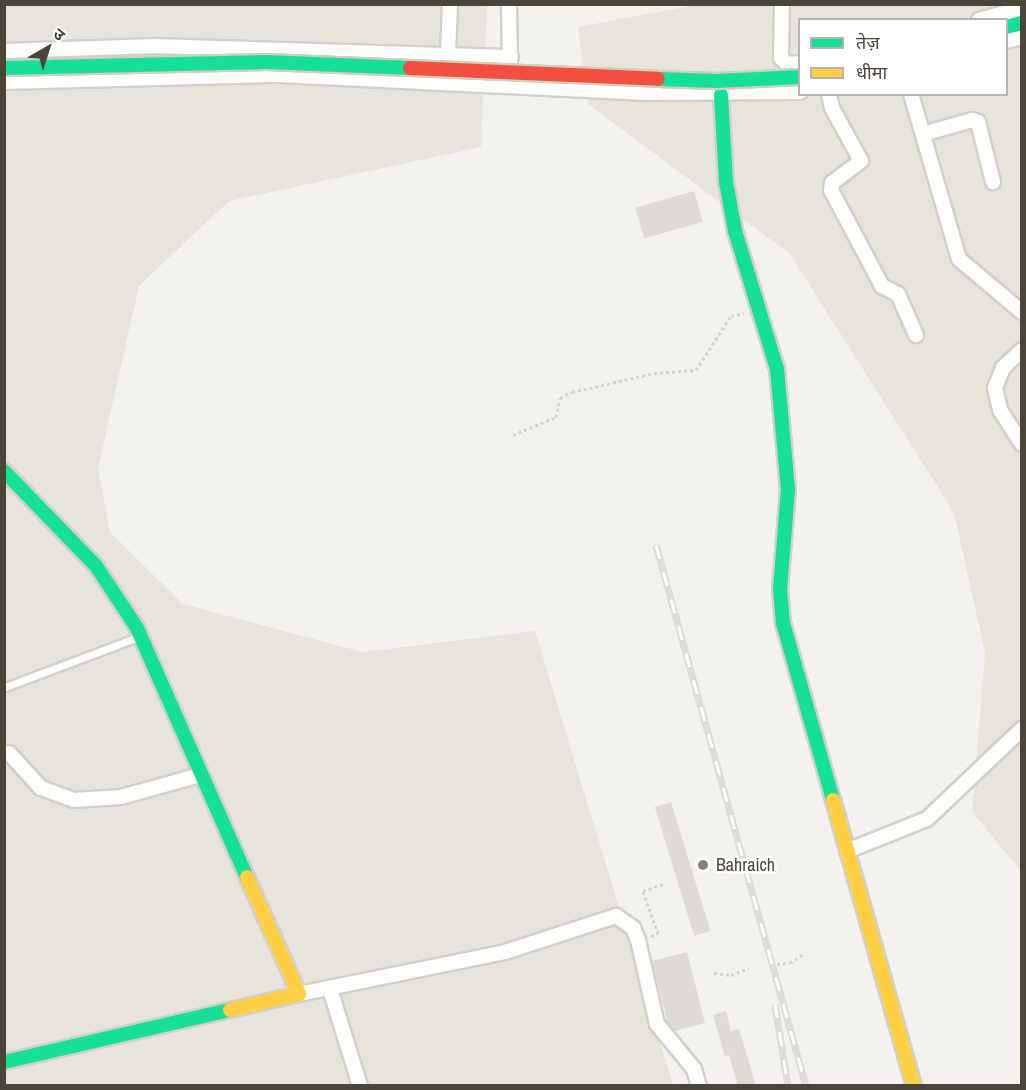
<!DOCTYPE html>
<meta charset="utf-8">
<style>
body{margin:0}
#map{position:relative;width:1026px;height:1090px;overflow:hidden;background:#f4f2ee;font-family:"Archivo Narrow","Noto Sans Devanagari",sans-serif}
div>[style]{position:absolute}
.residential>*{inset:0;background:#e7e4dc}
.building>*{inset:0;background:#dedbd6;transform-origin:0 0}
.path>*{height:3px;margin-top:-1.5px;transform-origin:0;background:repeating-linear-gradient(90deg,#d3d2cc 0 3px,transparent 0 6px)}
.roads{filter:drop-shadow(2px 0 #d2d0cb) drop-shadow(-2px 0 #d2d0cb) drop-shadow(0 2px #d2d0cb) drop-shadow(0 -2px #d2d0cb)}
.lane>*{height:7px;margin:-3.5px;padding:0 3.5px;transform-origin:3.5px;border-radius:3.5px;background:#fdfdfc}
.street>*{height:14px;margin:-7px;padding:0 7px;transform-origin:7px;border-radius:7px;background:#fdfdfc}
.fast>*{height:14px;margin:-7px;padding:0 7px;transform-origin:7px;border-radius:7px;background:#16e098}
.slow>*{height:14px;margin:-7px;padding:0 7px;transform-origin:7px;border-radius:7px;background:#ffcf43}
.rail>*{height:7px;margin-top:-3.5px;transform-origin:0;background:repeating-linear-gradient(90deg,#fff 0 14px,#dbdbda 0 28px);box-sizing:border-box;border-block:2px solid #dbdbda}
.bridges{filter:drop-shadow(2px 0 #d6cebb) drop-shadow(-2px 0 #d6cebb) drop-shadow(0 2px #d6cebb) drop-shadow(0 -2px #d6cebb)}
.fast-bridge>*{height:14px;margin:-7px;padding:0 7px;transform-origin:7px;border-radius:7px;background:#16e098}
.jam-bridge>*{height:14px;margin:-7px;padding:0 7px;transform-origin:7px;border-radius:7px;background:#f24e42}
.dots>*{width:16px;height:16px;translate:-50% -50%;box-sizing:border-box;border:3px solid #fff;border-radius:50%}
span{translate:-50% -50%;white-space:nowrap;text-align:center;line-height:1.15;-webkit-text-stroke:5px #fff;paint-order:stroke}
.poi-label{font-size:18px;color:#4b4439}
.left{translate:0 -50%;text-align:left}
.frame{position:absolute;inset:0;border:6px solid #4b4439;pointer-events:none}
.legend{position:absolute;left:798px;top:18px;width:210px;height:78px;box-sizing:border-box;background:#fff;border:2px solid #b7b4b0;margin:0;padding:8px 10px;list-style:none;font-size:18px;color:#4b4439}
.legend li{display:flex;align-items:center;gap:12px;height:30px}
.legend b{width:30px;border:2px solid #b7b4b0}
.north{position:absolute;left:18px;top:18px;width:60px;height:60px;-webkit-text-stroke:4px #fff;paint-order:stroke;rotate:39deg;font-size:16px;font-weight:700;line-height:24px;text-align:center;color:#4b4439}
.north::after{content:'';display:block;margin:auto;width:21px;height:27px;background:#4b4439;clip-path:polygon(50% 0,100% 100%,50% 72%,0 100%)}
</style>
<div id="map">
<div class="residential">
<i style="clip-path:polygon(5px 5px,487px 5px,481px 147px,229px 201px,139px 286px,98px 468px,110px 532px,183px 604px,362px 652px,535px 631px,673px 1085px,5px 1086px)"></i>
<i style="clip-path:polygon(evenodd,695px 5px,1021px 5px,1021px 871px,972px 812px,985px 653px,954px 513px,790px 254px,588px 104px,578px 27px,695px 5px,800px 20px,1006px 20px,1006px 94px,800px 94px,800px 20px)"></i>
</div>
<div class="building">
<i style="left:694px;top:191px;width:32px;height:61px;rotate:74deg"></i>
<i style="left:671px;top:802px;width:135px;height:17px;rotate:73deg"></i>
<i style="clip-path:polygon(687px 952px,705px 1023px,674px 1031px,668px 1023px,652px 961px)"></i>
<i style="clip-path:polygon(726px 1011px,731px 1031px,739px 1029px,756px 1086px,738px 1086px,729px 1055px,725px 1056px,713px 1015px)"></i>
</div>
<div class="path">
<i style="left:513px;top:435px;width:47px;rotate:-22.7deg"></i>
<i style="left:556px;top:417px;width:19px;rotate:-78deg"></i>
<i style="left:560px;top:398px;width:13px;rotate:-27deg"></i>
<i style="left:572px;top:392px;width:84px;rotate:-13deg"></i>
<i style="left:654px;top:373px;width:42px;rotate:-4.1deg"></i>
<i style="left:696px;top:370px;width:64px;rotate:-57.1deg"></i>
<i style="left:731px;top:316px;width:13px;rotate:-13deg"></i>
<i style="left:651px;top:936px;width:7px;rotate:-16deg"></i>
<i style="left:658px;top:934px;width:46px;rotate:-109.2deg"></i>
<i style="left:643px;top:891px;width:24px;rotate:-19deg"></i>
<i style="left:777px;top:964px;width:13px;rotate:-4deg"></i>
<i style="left:790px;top:963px;width:18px;rotate:-34deg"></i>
<i style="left:714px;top:973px;width:17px;rotate:7deg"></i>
<i style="left:731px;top:975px;width:19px;rotate:-21deg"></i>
</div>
<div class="roads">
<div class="lane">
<i style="left:5px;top:687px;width:145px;rotate:-20.6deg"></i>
</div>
<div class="street">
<i style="left:509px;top:4px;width:60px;rotate:89deg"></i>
<i style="left:782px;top:4px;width:54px;rotate:91.1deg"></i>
<i style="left:781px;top:58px;width:8px;rotate:45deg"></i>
<i style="left:787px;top:64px;width:13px;rotate:-4deg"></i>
<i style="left:979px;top:20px;width:45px;rotate:-15.6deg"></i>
<i style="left:1006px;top:41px;width:16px;rotate:-14deg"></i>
<i style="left:4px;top:51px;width:151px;rotate:-1.9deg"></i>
<i style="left:155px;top:46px;width:356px;rotate:1.8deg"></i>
<i style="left:448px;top:54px;width:50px;rotate:-87.7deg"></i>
<i style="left:4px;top:82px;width:276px;rotate:-1.5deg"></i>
<i style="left:280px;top:75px;width:362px;rotate:2.8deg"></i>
<i style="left:642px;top:93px;width:158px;rotate:-0.4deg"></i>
<i style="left:829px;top:94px;width:14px;rotate:78deg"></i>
<i style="left:832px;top:108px;width:60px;rotate:61.3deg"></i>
<i style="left:861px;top:161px;width:36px;rotate:143deg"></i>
<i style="left:832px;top:183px;width:7px;rotate:98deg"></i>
<i style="left:831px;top:190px;width:109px;rotate:62deg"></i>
<i style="left:882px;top:286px;width:18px;rotate:27deg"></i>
<i style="left:898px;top:294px;width:45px;rotate:66.3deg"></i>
<i style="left:911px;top:94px;width:172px;rotate:73.8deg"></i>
<i style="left:959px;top:259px;width:82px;rotate:40.1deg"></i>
<i style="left:923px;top:134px;width:51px;rotate:-15.9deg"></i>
<i style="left:972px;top:120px;width:6px;rotate:18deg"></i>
<i style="left:978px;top:122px;width:62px;rotate:76deg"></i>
<i style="left:1022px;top:350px;width:26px;rotate:137deg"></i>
<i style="left:1003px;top:368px;width:22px;rotate:112deg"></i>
<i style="left:995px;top:388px;width:23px;rotate:77deg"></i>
<i style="left:1000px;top:410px;width:40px;rotate:57.1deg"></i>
<i style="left:9px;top:753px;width:47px;rotate:47.6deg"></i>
<i style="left:41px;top:788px;width:35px;rotate:20deg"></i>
<i style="left:74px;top:800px;width:47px;rotate:-3.7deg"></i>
<i style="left:121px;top:797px;width:82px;rotate:-15.6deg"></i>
<i style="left:847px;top:851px;width:86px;rotate:-21.8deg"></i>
<i style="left:927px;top:819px;width:131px;rotate:-43.5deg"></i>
<i style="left:330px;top:989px;width:102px;rotate:72.8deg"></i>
<i style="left:299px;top:994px;width:210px;rotate:-11.5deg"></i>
<i style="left:505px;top:952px;width:117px;rotate:-18deg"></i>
<i style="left:616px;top:916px;width:21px;rotate:35deg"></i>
<i style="left:633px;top:928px;width:13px;rotate:67deg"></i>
<i style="left:638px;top:940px;width:86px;rotate:77.3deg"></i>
<i style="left:657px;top:1024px;width:58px;rotate:50.6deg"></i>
<i style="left:694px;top:1069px;width:18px;rotate:74deg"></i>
</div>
<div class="fast">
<i style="left:1006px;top:27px;width:16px;rotate:-14deg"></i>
<i style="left:721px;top:95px;width:87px;rotate:86.7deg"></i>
<i style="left:726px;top:182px;width:50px;rotate:79.6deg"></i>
<i style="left:735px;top:231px;width:144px;rotate:73.1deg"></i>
<i style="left:777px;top:369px;width:121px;rotate:84.8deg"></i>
<i style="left:788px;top:490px;width:99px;rotate:94.6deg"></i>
<i style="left:780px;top:589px;width:34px;rotate:85deg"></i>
<i style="left:783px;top:623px;width:184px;rotate:74.2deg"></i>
<i style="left:4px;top:471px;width:132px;rotate:45.9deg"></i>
<i style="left:96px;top:566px;width:74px;rotate:56.5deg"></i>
<i style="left:137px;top:628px;width:272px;rotate:66.2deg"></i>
<i style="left:4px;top:1062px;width:232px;rotate:-13deg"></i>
</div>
<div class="slow">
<i style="left:833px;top:800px;width:297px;rotate:74.2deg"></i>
<i style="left:230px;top:1010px;width:71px;rotate:-13.1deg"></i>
<i style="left:299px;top:994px;width:128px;rotate:-114deg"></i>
</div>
</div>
<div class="rail">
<i style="left:656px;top:545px;width:561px;rotate:74.5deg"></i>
<i style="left:775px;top:1004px;width:83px;rotate:81deg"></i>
</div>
<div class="bridges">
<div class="fast-bridge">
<i style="left:4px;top:68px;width:263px;rotate:-1.3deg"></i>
<i style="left:267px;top:62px;width:143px;rotate:2.4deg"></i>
<i style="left:658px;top:79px;width:59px;rotate:1.9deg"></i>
<i style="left:717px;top:81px;width:83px;rotate:-2.8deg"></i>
</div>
<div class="jam-bridge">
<i style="left:410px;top:68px;width:248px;rotate:2.5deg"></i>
</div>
</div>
<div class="dots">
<i style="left:703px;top:865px;background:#868178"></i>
</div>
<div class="poi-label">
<span class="left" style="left:716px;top:865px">Bahraich</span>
</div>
<div class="frame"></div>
<ul class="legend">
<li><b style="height:8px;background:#16e098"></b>तेज़</li>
<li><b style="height:8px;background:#ffcf43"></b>धीमा</li>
</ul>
<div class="north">उ</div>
</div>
